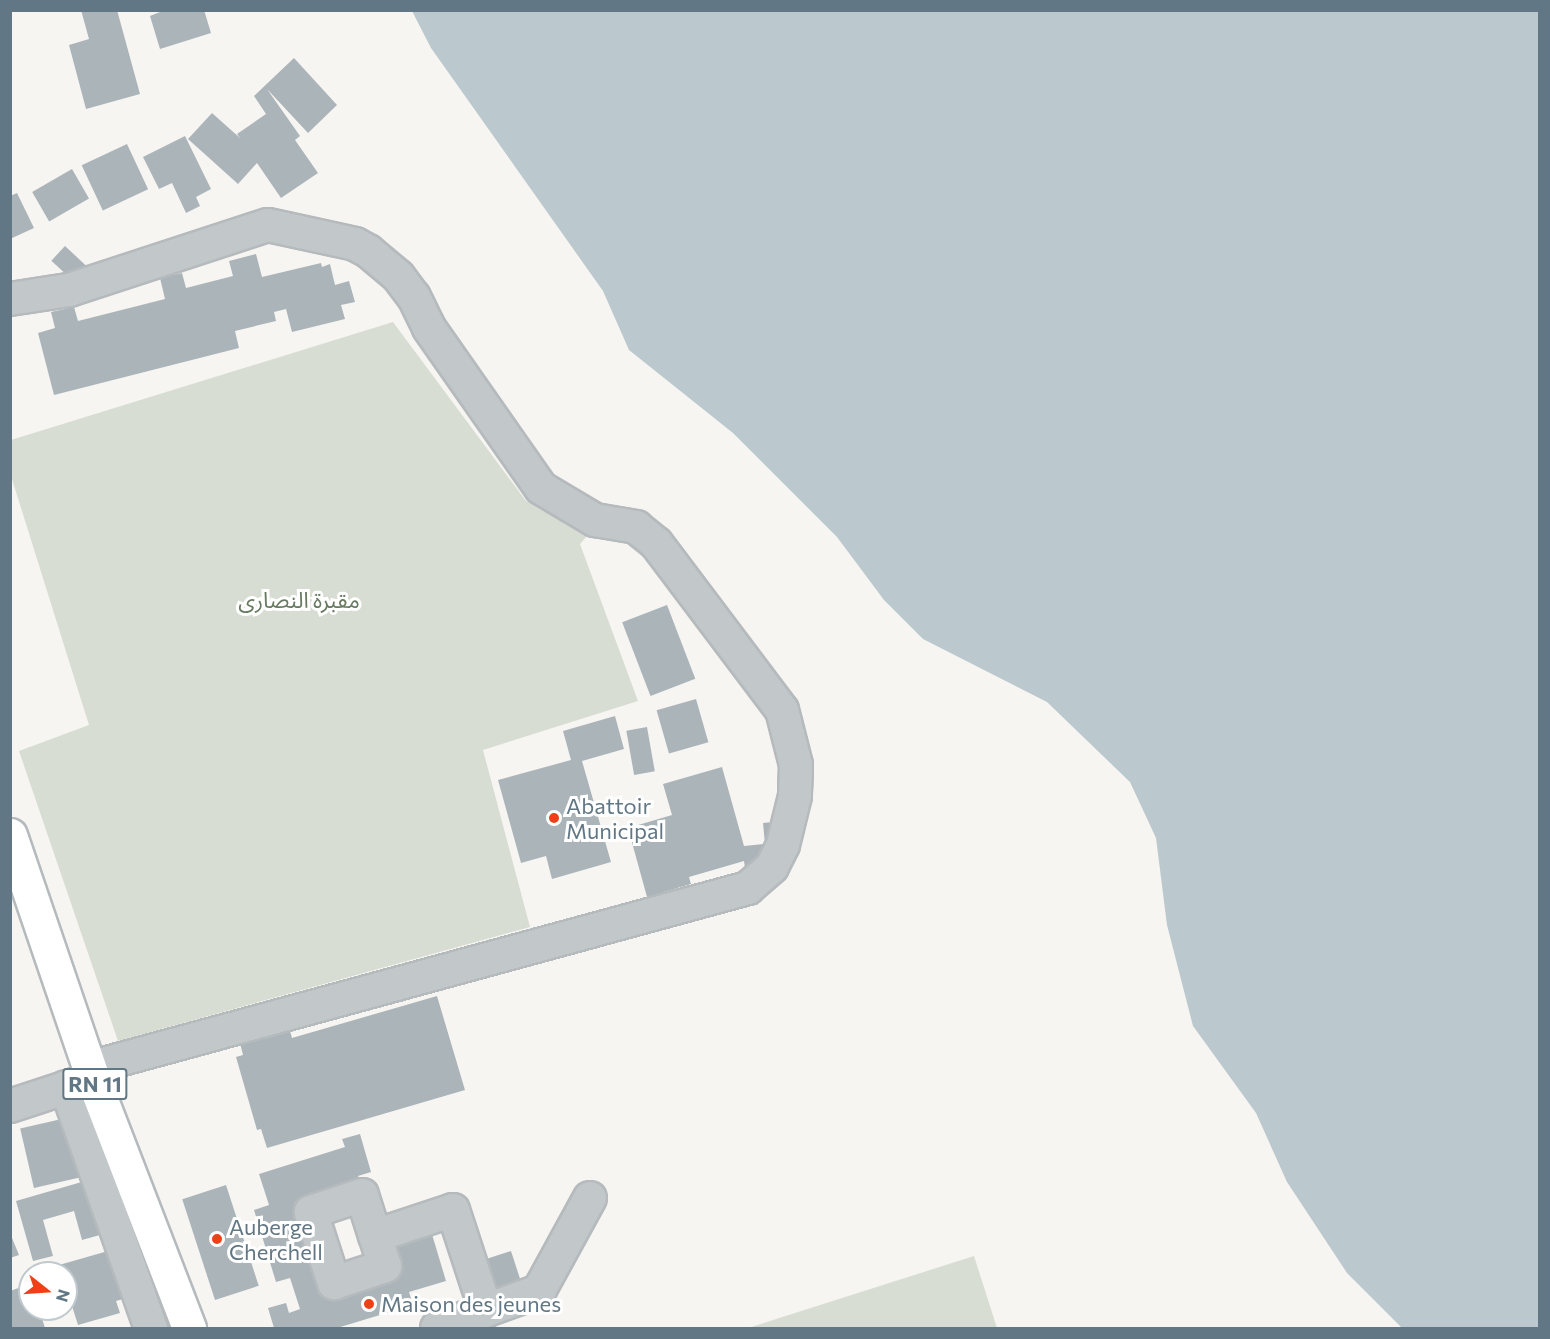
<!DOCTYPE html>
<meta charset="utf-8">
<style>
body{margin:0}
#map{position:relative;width:1550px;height:1339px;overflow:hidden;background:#f6f5f1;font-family:Commissioner,"Noto Sans Arabic",sans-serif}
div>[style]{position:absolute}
.green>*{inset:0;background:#d7ddd2}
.water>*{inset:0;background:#bbc8cd}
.building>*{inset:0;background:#abb4b9;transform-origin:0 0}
.roads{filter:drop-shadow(2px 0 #b5babd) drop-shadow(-2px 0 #b5babd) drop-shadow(0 2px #b5babd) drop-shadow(0 -2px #b5babd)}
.street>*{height:32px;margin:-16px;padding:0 16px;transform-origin:16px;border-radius:16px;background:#c2c7ca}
.primary>*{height:33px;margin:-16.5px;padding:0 16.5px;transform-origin:16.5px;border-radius:16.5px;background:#fff}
.dots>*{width:16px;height:16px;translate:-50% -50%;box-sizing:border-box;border:3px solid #fff;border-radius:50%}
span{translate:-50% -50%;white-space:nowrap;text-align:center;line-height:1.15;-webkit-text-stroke:6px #fff;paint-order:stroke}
.shield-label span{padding:2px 4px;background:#fff;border:2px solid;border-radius:4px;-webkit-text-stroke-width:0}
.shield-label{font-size:21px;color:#627785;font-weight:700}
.park-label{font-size:22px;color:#687b62}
.poi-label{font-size:22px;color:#627785}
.left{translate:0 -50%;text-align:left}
.frame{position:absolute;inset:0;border:12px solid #627785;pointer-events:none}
.north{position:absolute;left:18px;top:1261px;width:60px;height:60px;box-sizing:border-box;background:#fff;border:2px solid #c0c9ce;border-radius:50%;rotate:107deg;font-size:16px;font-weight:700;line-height:24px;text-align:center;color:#627785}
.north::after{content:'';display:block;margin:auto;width:21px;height:27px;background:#ef4018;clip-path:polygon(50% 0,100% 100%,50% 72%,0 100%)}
</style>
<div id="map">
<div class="green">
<i style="clip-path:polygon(393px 322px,526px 501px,588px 535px,580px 544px,638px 701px,483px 750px,530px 927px,118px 1041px,19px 751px,89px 725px,11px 476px,11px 440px)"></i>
<i style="clip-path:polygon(974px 1256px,997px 1328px,748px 1328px)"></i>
</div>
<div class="water">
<i style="clip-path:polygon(412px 11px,1539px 11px,1539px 1328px,1402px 1328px,1347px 1273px,1287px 1182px,1256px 1113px,1193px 1026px,1167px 925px,1156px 838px,1130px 782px,1047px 702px,923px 639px,884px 600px,837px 537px,733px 433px,629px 350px,603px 291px,431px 48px)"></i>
</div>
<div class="building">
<i style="clip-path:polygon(81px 10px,117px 10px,140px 94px,86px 109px,69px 45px,89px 39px)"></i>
<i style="clip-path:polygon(165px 10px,204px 10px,211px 33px,160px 49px,150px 16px)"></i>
<i style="clip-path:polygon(294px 58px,337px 105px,308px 133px,267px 89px,300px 136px,295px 140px,318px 173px,281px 198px,257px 163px,238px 184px,188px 139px,212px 113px,240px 138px,237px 134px,266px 114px,254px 96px)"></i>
<i style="clip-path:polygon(185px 136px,211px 189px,196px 197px,200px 206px,186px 213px,172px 183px,159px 189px,143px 157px)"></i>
<i style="left:127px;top:144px;width:50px;height:50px;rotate:65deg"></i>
<i style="left:72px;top:169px;width:34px;height:46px;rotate:60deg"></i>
<i style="clip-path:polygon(17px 193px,34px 228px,10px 239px,10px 196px)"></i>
<i style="left:65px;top:246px;width:37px;height:20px;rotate:43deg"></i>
<i style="clip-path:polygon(256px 254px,262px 277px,321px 263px,322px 267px,330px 264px,335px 285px,349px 281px,355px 302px,341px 305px,345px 319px,292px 332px,286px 309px,274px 312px,276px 321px,235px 331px,239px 348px,54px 395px,38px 333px,55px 328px,51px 312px,74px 307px,78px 321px,165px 299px,160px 278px,182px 273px,186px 288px,233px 276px,229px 261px)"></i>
<i style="left:667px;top:605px;width:79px;height:48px;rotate:69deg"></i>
<i style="left:696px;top:699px;width:45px;height:41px;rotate:74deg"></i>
<i style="clip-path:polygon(615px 716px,624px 749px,582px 761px,611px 862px,552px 879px,546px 856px,521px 863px,498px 780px,571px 760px,563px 731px)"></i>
<i style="left:647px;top:727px;width:45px;height:21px;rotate:80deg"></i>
<i style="clip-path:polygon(722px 767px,744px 846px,765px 844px,763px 823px,783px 821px,787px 864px,745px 868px,744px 861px,689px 877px,691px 884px,647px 897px,628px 828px,672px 815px,663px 784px)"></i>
<i style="clip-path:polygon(437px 996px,465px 1090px,267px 1148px,261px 1129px,257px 1130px,236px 1057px,243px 1055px,239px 1039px,288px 1024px,292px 1038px)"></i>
<i style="left:66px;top:1118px;width:61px;height:47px;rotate:77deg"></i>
<i style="clip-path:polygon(360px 1134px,371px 1172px,358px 1176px,361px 1182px,294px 1203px,324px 1299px,402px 1274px,393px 1244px,431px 1231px,446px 1281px,409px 1292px,413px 1305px,337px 1328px,274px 1328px,268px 1308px,286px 1303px,289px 1313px,300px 1309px,290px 1278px,276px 1282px,254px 1210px,269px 1205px,259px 1174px,345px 1147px,342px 1139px)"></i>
<i style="clip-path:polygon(92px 1179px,107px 1233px,82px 1240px,74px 1211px,43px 1220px,53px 1256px,33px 1261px,16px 1201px)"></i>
<i style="left:226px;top:1185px;width:106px;height:46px;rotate:72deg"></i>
<i style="clip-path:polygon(10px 1233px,19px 1255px,10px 1258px)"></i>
<i style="clip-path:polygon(115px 1249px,130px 1297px,116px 1301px,120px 1313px,78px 1325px,66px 1287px,66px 1273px,62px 1273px,59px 1265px)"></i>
<i style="left:511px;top:1251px;width:36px;height:31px;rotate:72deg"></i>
<i style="clip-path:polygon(30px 1284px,30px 1309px,39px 1309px,45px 1328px,10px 1328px,10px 1291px)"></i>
</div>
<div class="roads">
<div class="street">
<i style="left:10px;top:299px;width:60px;rotate:-8.7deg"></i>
<i style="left:69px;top:290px;width:209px;rotate:-18.1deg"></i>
<i style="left:268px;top:225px;width:89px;rotate:12.3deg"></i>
<i style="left:355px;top:244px;width:15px;rotate:28deg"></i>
<i style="left:368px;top:251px;width:39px;rotate:40deg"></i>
<i style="left:398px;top:276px;width:26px;rotate:53deg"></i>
<i style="left:414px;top:297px;width:34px;rotate:64deg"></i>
<i style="left:429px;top:328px;width:195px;rotate:55deg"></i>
<i style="left:541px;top:488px;width:63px;rotate:30.7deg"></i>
<i style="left:595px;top:520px;width:42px;rotate:9.7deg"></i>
<i style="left:636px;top:527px;width:26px;rotate:39deg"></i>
<i style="left:656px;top:543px;width:209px;rotate:53deg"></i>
<i style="left:782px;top:710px;width:57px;rotate:75.7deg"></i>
<i style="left:796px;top:765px;width:31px;rotate:92deg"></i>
<i style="left:795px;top:796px;width:50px;rotate:103.8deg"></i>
<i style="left:783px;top:845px;width:25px;rotate:117deg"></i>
<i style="left:772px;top:867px;width:32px;rotate:139deg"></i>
<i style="left:748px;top:888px;width:683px;rotate:164.72deg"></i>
<i style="left:66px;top:1087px;width:256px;rotate:70.6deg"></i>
<i style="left:10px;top:1106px;width:80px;rotate:-18.2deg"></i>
<i style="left:375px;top:1236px;width:43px;rotate:-107.6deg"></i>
<i style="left:362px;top:1195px;width:54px;rotate:161.6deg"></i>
<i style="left:311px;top:1212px;width:75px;rotate:72.1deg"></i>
<i style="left:334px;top:1283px;width:54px;rotate:-18.4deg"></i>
<i style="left:385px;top:1266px;width:32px;rotate:-108deg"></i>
<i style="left:375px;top:1236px;width:82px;rotate:-18.4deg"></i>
<i style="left:453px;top:1210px;width:106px;rotate:71.9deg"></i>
<i style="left:437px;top:1328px;width:109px;rotate:-19.9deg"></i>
<i style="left:539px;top:1291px;width:106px;rotate:-61.3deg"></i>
</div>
<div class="primary">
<i style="left:10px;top:835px;width:258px;rotate:71.2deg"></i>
<i style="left:93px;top:1079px;width:267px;rotate:68.9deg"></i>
</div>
</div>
<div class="dots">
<i style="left:554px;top:818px;background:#ef4018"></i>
<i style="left:217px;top:1239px;background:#ef4018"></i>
<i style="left:369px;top:1304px;background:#ef4018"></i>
</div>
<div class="shield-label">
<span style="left:95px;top:1084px">RN 11</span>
</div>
<div class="park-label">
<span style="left:299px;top:600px">مقبرة النصارى</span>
</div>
<div class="poi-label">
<span class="left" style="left:566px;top:818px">Abattoir<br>Municipal</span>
<span class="left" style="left:229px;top:1239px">Auberge<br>Cherchell</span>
<span class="left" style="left:381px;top:1304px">Maison des jeunes</span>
</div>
<div class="frame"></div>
<div class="north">N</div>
</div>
